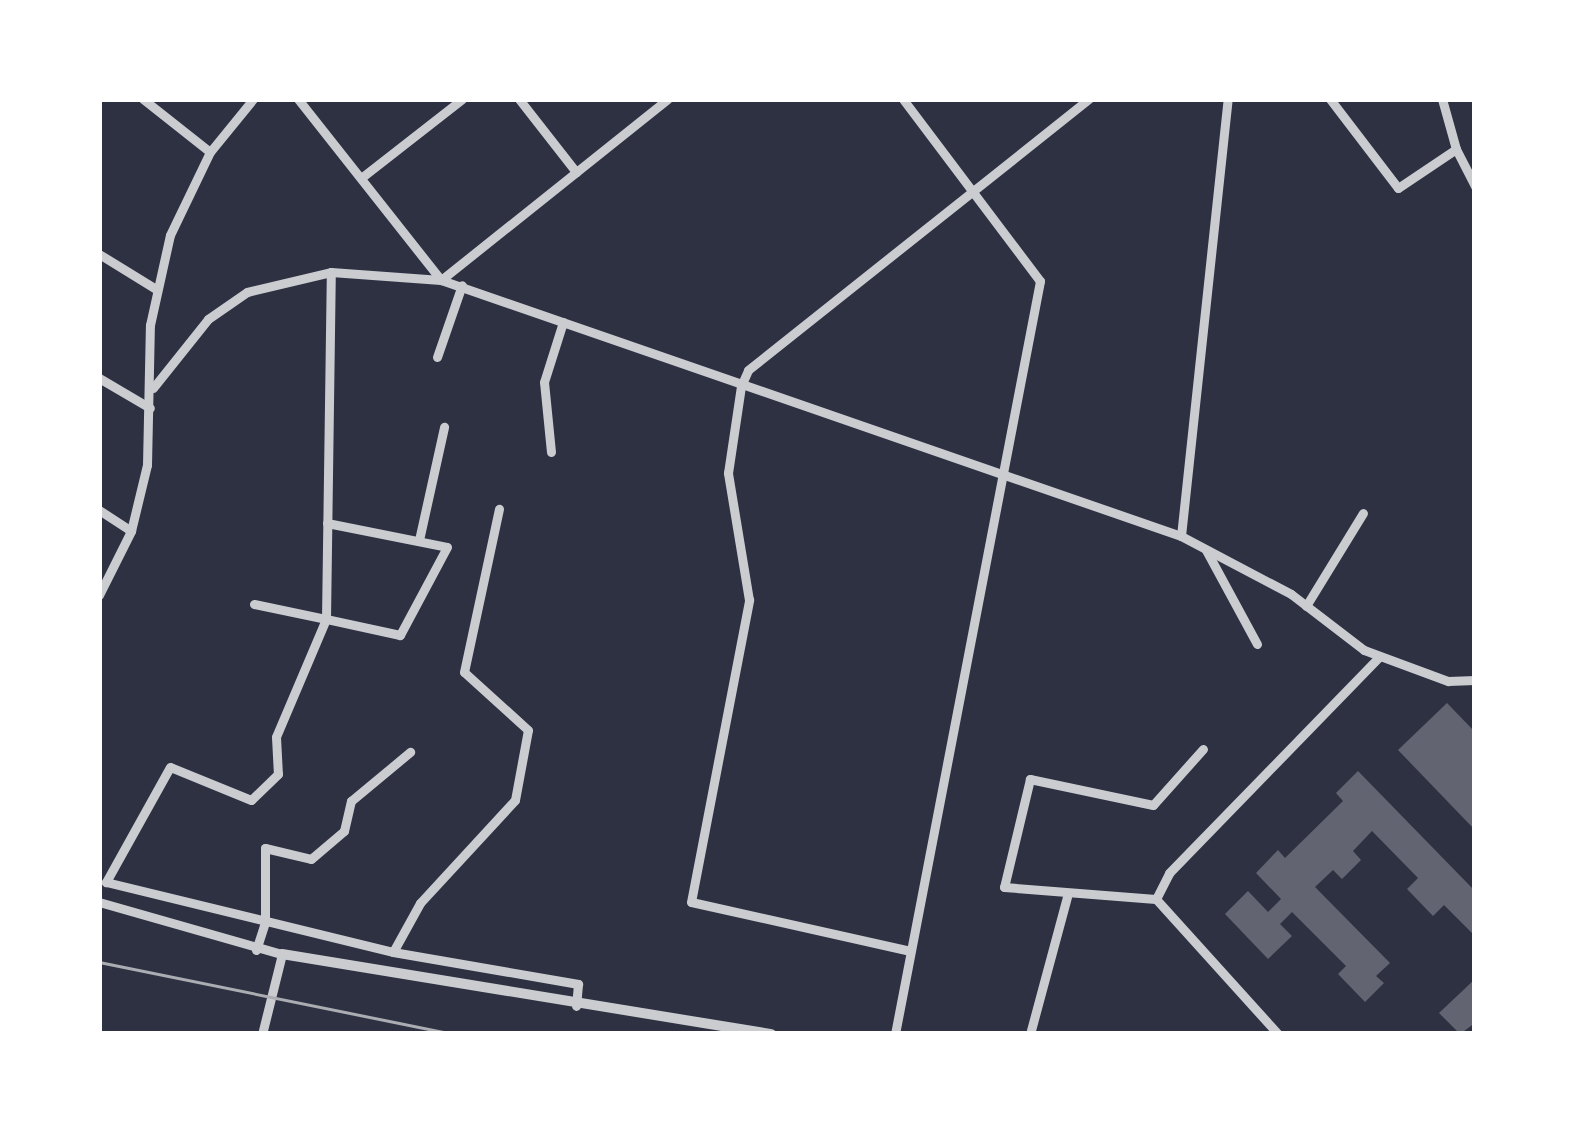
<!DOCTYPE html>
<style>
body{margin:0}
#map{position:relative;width:1574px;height:1133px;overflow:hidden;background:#2d3142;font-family:"DejaVu Sans",sans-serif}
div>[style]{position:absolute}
.building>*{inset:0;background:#626471}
.minor>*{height:9px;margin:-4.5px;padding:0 4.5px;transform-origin:4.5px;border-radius:4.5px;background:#caccd0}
.tertiary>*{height:10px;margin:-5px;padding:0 5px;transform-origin:5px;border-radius:5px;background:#caccd0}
.tram>*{height:3px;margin:-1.5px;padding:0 1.5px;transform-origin:1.5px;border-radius:1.5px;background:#abadb3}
span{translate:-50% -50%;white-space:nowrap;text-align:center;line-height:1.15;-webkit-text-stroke:10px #fff;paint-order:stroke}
.frame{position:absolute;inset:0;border:102px solid #fff;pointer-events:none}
</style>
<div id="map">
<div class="building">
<i style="clip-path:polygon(1447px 703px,1475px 732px,1475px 830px,1398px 750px)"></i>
<i style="clip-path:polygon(1358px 771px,1475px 891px,1475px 936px,1444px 905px,1433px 916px,1407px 889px,1418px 878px,1372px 831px,1353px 851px,1361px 860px,1342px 879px,1333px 870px,1315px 887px,1390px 963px,1376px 976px,1384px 983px,1365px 1002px,1338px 974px,1346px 966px,1292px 912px,1280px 924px,1292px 936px,1268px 959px,1225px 914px,1248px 891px,1268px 912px,1281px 899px,1256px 873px,1278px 850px,1285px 858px,1343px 801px,1336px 793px)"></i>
<i style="clip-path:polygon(1475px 979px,1475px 1023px,1460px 1034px,1439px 1013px)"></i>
</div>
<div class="minor">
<i style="left:143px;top:99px;width:85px;rotate:38.3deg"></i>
<i style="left:298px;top:99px;width:231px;rotate:51.7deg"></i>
<i style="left:519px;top:99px;width:93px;rotate:52deg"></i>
<i style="left:1330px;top:99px;width:112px;rotate:52.6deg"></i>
<i style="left:1398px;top:188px;width:70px;rotate:-33.9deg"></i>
<i style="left:1456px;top:149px;width:52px;rotate:-105.6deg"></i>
<i style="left:1456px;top:149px;width:42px;rotate:62.8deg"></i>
<i style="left:361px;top:178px;width:128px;rotate:-38deg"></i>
<i style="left:99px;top:254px;width:67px;rotate:31.6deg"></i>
<i style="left:441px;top:280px;width:290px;rotate:-38.6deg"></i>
<i style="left:437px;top:357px;width:76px;rotate:-70.9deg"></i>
<i style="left:99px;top:378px;width:59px;rotate:30.5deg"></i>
<i style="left:153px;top:388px;width:88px;rotate:-51.4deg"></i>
<i style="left:208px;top:319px;width:47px;rotate:-34.7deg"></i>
<i style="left:247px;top:292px;width:86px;rotate:-13.4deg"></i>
<i style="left:331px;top:272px;width:110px;rotate:4.2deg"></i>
<i style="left:441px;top:280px;width:783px;rotate:19.08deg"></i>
<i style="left:1181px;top:536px;width:124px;rotate:27.8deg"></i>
<i style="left:1291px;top:594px;width:92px;rotate:37.5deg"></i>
<i style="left:1364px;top:650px;width:90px;rotate:20.3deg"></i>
<i style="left:1448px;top:681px;width:27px;rotate:-2deg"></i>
<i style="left:551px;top:452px;width:70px;rotate:-95.7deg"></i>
<i style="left:544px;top:382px;width:63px;rotate:-72.4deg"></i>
<i style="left:99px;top:510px;width:38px;rotate:33deg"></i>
<i style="left:327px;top:523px;width:122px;rotate:11.3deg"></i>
<i style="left:447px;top:547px;width:100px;rotate:118.1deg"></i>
<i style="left:400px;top:635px;width:76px;rotate:-167.8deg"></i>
<i style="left:326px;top:619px;width:347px;rotate:-89.2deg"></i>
<i style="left:1181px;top:536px;width:440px;rotate:-83.9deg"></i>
<i style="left:419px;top:540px;width:116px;rotate:-77.5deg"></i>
<i style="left:1206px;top:550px;width:107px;rotate:61.5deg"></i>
<i style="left:99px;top:595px;width:72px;rotate:-63.4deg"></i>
<i style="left:131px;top:531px;width:68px;rotate:-76.4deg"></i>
<i style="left:147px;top:465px;width:140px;rotate:-88.8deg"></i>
<i style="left:150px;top:325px;width:92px;rotate:-77.5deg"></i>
<i style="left:170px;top:235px;width:92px;rotate:-64.3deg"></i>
<i style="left:210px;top:152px;width:68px;rotate:-50.9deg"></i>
<i style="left:254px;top:604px;width:74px;rotate:11.8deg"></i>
<i style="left:326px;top:619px;width:128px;rotate:113deg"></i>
<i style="left:276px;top:737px;width:37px;rotate:87deg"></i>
<i style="left:278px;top:774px;width:37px;rotate:136deg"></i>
<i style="left:251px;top:800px;width:87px;rotate:-157.8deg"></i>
<i style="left:170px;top:767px;width:132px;rotate:119.1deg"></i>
<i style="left:106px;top:882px;width:295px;rotate:13.7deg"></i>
<i style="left:393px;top:952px;width:188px;rotate:9.8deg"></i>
<i style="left:578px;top:984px;width:22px;rotate:95deg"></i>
<i style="left:1306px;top:606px;width:109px;rotate:-58.5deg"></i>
<i style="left:1203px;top:749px;width:75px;rotate:131.8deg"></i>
<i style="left:1153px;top:805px;width:126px;rotate:-168.1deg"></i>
<i style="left:1030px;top:779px;width:111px;rotate:103.5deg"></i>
<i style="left:1004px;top:887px;width:152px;rotate:4.5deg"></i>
<i style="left:1156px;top:899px;width:182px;rotate:47.9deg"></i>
<i style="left:1156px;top:899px;width:29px;rotate:-63deg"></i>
<i style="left:1169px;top:873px;width:301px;rotate:-45.8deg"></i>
<i style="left:99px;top:902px;width:190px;rotate:15.9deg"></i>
<i style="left:282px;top:954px;width:82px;rotate:104deg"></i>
<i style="left:256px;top:950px;width:28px;rotate:-72deg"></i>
<i style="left:265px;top:923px;width:75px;rotate:-90deg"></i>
<i style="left:265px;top:848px;width:47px;rotate:13.4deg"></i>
<i style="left:311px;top:859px;width:43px;rotate:-40.3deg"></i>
<i style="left:344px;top:831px;width:31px;rotate:-77deg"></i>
<i style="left:351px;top:801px;width:77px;rotate:-39.7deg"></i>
<i style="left:906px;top:950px;width:220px;rotate:-167.4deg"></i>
<i style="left:691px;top:902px;width:308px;rotate:-79.1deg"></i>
<i style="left:749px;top:600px;width:129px;rotate:-99.4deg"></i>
<i style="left:728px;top:473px;width:88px;rotate:-81.5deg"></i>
<i style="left:741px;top:386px;width:17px;rotate:-66deg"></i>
<i style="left:748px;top:370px;width:436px;rotate:-38.5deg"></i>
<i style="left:393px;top:952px;width:56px;rotate:-61.1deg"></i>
<i style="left:420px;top:903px;width:140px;rotate:-47.3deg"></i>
<i style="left:515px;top:800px;width:71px;rotate:-79.5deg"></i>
<i style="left:528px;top:730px;width:86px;rotate:-137.8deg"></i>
<i style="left:464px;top:672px;width:167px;rotate:-77.9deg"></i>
<i style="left:895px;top:1034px;width:767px;rotate:-79.1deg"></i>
<i style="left:1040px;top:281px;width:228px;rotate:-127deg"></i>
<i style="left:1030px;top:1034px;width:146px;rotate:-74.9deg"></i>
</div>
<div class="tertiary">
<i style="left:282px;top:954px;width:496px;rotate:9.3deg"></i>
</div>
<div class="tram">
<i style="left:99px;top:962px;width:360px;rotate:11.5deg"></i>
</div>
<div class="frame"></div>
</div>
